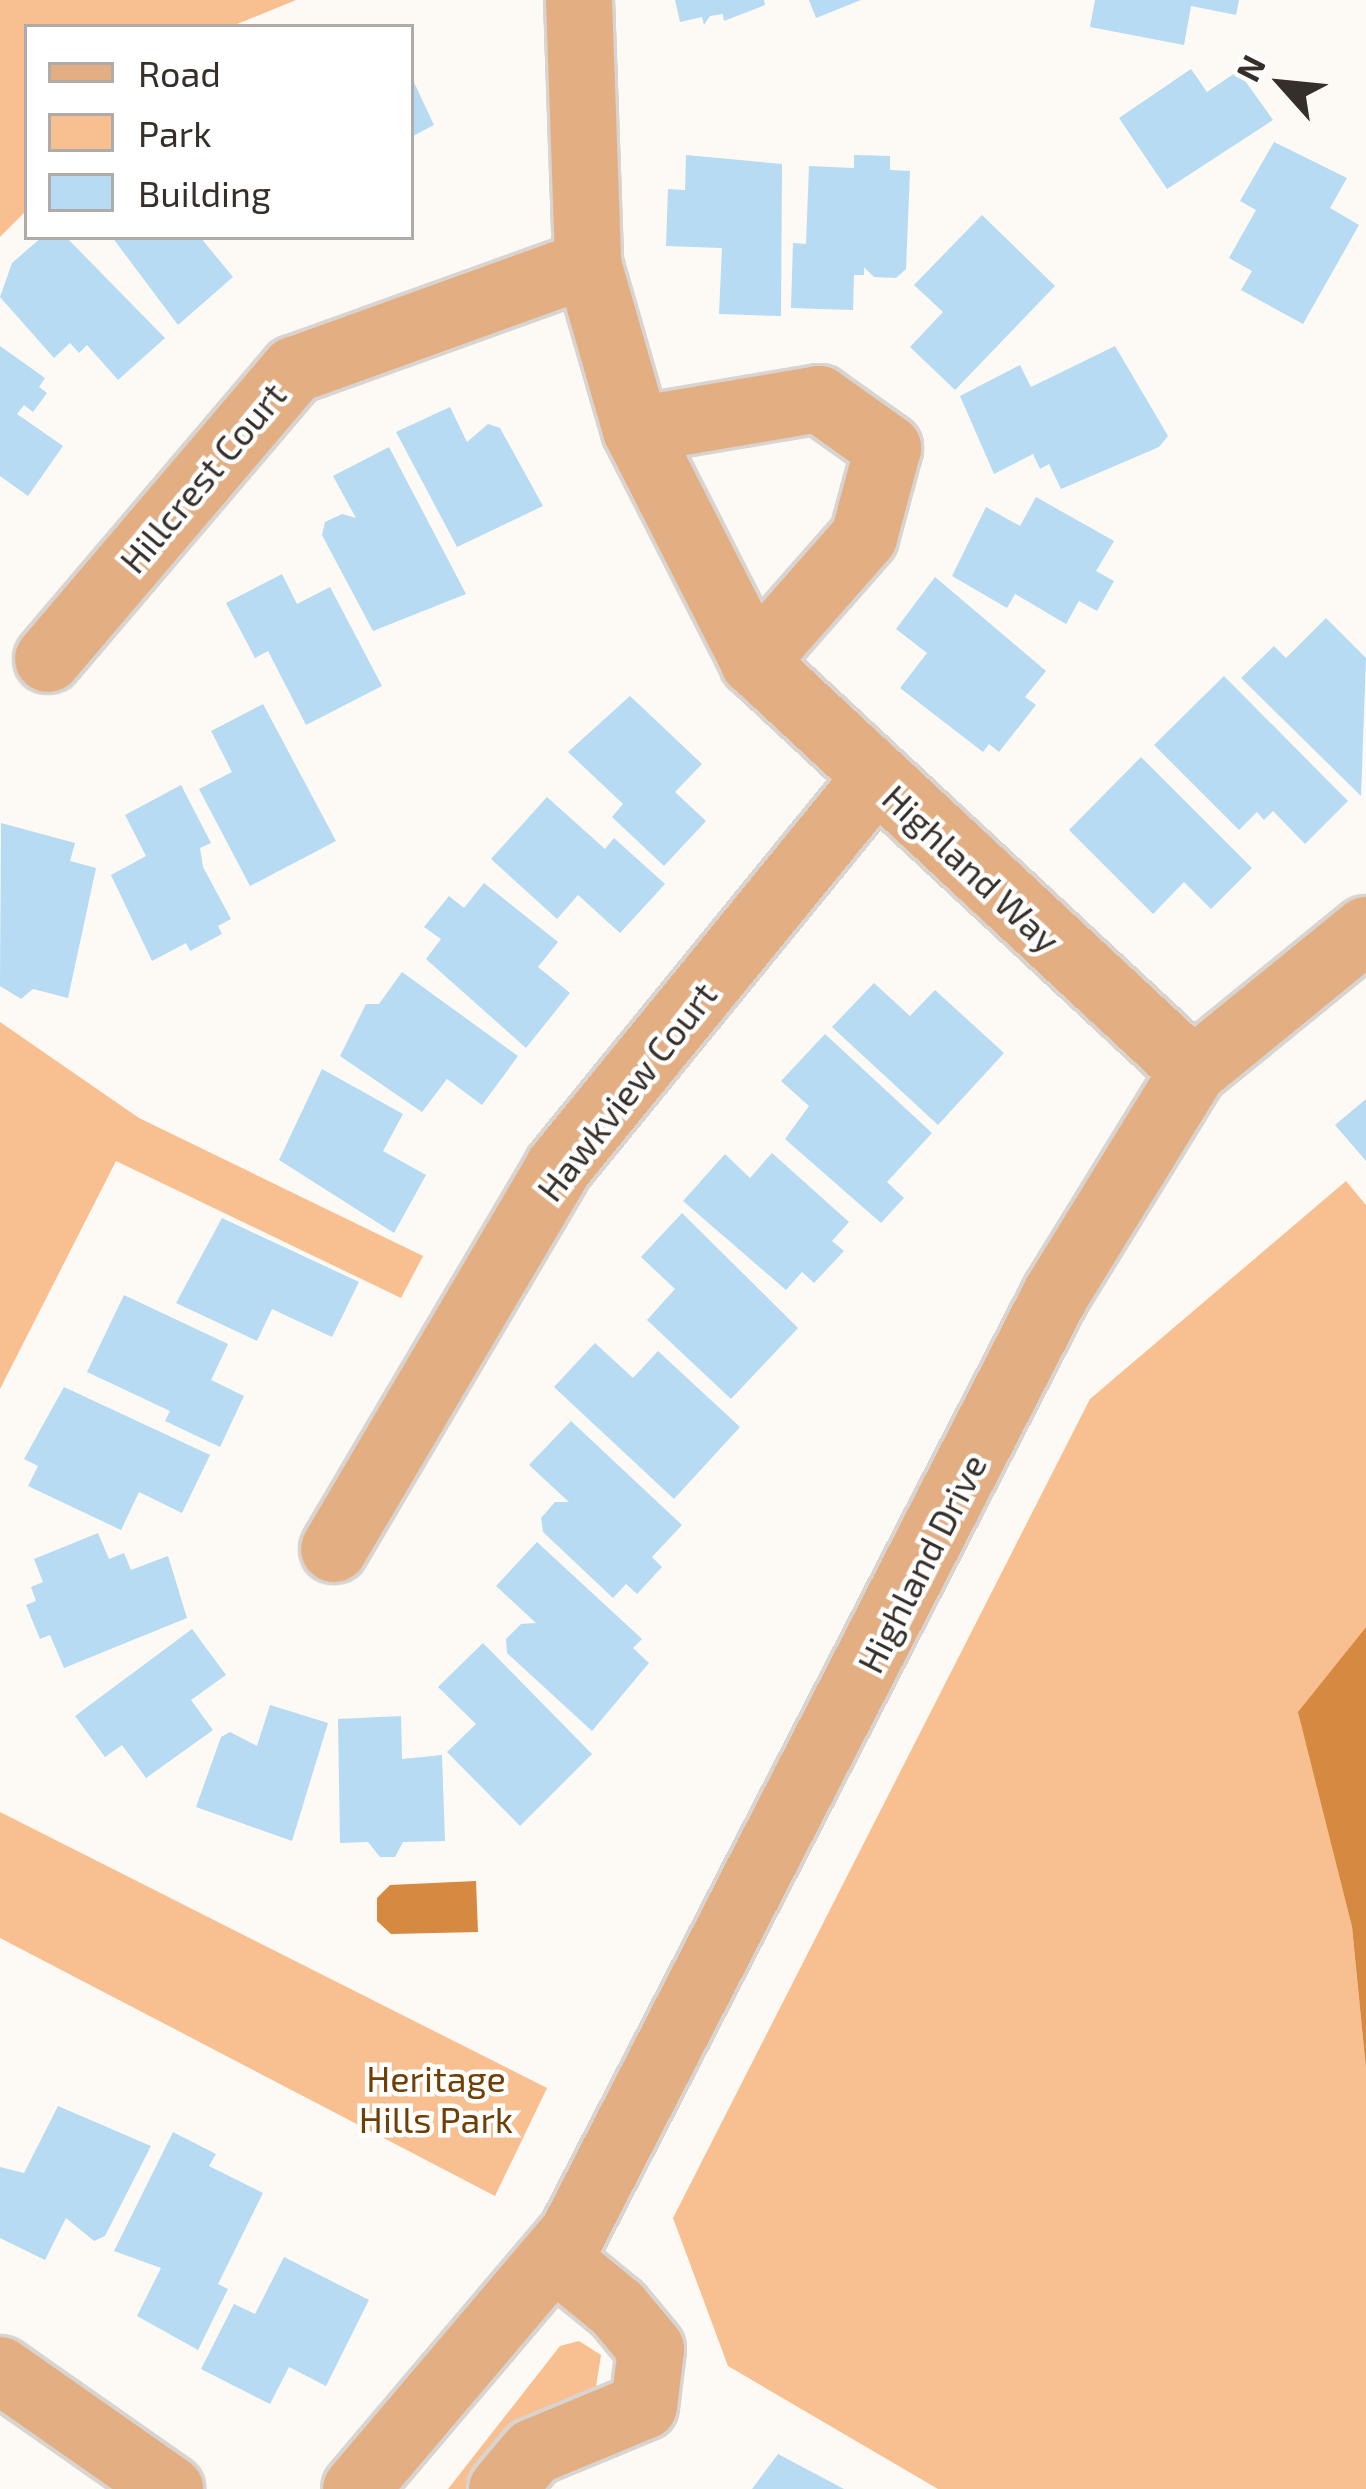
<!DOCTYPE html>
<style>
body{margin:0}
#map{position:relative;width:1366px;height:2489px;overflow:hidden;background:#fdf9f5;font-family:"Exo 2",sans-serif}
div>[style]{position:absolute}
.green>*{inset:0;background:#f8c091}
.water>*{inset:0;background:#d68940}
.building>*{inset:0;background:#b6dbf3}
.roads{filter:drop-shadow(3px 0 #d9d4d0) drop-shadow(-3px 0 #d9d4d0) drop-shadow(0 3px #d9d4d0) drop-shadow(0 -3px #d9d4d0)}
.minor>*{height:66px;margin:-33px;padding:0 33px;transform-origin:33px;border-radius:33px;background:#e2ae82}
span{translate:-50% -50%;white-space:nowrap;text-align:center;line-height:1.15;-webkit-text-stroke:9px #fff;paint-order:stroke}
.street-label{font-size:36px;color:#362e28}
.park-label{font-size:36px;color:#713f04}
.legend{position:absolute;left:24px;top:24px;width:390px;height:216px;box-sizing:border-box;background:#fff;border:3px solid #afaba9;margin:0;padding:15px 21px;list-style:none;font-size:36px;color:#362e28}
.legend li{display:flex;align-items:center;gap:24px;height:60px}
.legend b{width:60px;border:3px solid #afaba9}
.north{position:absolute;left:1222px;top:24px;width:120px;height:120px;-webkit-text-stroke:9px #fff;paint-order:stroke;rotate:297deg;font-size:33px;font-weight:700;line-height:48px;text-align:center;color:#362e28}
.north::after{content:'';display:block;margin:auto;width:42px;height:54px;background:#362e28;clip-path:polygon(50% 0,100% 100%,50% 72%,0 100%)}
</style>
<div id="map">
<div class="green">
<i style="clip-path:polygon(0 0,296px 0,230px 27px,27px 27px,27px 210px,0 237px)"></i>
<i style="clip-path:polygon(0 1022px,139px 1118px,423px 1256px,401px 1298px,116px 1161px,0 1389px)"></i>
<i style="clip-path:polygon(1346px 1181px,1366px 1205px,1366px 1627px,1299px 1712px,1352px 1927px,1366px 2069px,1366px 2489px,938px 2489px,728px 2366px,673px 2218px,1090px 1399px)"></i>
<i style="clip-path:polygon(0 1812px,547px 2088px,495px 2196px,0 1938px)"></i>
<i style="clip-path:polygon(579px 2341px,601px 2355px,596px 2387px,466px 2489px,448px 2489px,560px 2346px)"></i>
</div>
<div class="water">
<i style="clip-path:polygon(1366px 1627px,1366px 2069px,1352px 1927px,1298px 1712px)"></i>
<i style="clip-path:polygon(476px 1881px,478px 1932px,391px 1934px,377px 1921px,377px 1898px,390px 1885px)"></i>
</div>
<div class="building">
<i style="clip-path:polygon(675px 0,764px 0,765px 5px,724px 21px,723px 14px,710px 16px,704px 25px,702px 17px,680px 22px)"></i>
<i style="clip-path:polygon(809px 0,861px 0,816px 18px)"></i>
<i style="clip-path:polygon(1095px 0,1239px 0,1236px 15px,1191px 6px,1184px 45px,1090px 27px)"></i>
<i style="clip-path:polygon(1191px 69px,1207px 92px,1238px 71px,1273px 120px,1167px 189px,1119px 118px)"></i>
<i style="clip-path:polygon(411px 76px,434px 125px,411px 137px)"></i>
<i style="clip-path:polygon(1274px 142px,1347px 178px,1330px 208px,1359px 225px,1303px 324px,1241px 290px,1252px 271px,1229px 258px,1256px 210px,1240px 201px)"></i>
<i style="clip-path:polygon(686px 155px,782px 164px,781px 316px,719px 314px,722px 248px,666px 246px,668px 189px,685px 190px)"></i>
<i style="clip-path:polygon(854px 155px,890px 156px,890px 170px,910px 171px,906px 269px,896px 278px,874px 277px,864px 267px,864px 275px,854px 275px,853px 310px,791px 308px,793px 243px,806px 244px,809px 166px,854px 168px)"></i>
<i style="clip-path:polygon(982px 215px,1055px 286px,955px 390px,910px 347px,943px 312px,914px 285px)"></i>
<i style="clip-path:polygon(42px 237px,66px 237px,165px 338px,118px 380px,87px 345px,79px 353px,70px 343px,54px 358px,0 297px,12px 263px)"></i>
<i style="clip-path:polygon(112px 237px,200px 237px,233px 277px,178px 325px)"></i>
<i style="clip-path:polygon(0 346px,45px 378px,39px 387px,47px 393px,33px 412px,24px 405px,17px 414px,63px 446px,28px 496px,0 476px)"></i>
<i style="clip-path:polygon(1115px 346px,1168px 436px,1159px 447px,1061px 489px,1049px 464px,1040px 469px,1033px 454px,994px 474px,960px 396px,1020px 365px,1031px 387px)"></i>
<i style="clip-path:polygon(450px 407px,467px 442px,488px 424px,500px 428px,543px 506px,457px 547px,396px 432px)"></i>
<i style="clip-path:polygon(389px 447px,466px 594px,373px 631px,322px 535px,325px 522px,342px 514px,356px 518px,333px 476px)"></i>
<i style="clip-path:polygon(1036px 497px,1114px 541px,1096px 571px,1114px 581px,1097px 611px,1079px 601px,1066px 624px,1015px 594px,1007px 608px,952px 576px,986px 507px,1020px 526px)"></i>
<i style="clip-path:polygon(282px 574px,297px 604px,330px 587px,382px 686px,306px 725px,268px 651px,255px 658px,226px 603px)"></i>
<i style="clip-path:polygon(935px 577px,1046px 671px,1025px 697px,1036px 705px,999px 752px,989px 744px,983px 752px,900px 688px,927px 653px,896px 629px)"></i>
<i style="clip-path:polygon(1326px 618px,1366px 658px,1361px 796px,1241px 678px,1274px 646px,1286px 658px)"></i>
<i style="clip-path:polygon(1224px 676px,1348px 801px,1305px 844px,1273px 811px,1264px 820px,1257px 812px,1239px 830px,1154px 745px)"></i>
<i style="clip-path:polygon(630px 696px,702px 764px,675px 792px,706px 821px,664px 866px,612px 817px,623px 804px,568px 752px)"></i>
<i style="clip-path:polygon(263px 704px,336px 841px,250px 886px,199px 789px,232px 772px,211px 731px)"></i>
<i style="clip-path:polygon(1141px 757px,1252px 868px,1211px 909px,1184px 882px,1153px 914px,1069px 830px)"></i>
<i style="clip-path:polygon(181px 785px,211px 843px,200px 848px,203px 867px,231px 919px,218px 926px,222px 934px,190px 951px,186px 943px,152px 961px,111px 875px,146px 856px,125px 815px)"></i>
<i style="clip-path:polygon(547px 797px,605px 849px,614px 838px,665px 884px,620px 933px,578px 895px,557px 919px,491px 859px)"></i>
<i style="clip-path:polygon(1px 823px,75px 843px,70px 861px,96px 868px,68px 998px,33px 989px,21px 999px,0 986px)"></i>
<i style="clip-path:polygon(484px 883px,558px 942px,538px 967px,570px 993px,526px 1048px,426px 959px,441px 939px,424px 927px,449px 896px,464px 908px)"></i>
<i style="clip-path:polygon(402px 972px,518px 1056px,482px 1105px,447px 1079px,422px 1112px,340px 1056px,366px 1004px,379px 1004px)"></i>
<i style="clip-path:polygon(874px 983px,910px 1016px,935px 990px,1004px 1053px,938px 1125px,832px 1027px)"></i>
<i style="clip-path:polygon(825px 1034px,932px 1133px,887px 1182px,904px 1198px,881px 1223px,785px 1139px,809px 1106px,781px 1081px)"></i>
<i style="clip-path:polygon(322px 1069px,403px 1114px,383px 1151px,426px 1175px,394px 1233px,279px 1160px)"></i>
<i style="clip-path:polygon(1366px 1099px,1366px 1161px,1335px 1125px)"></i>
<i style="clip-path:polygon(772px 1153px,849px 1222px,832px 1241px,844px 1251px,814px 1283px,802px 1272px,786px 1290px,683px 1201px,725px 1154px,750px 1178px)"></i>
<i style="clip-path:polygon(682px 1213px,798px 1328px,731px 1399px,647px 1320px,675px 1289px,641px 1257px)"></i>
<i style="clip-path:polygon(222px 1218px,359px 1282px,332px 1337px,272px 1309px,257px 1341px,176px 1303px)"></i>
<i style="clip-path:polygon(124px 1295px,228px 1344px,211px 1380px,244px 1396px,220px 1447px,165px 1421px,170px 1411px,87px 1372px)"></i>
<i style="clip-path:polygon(595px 1343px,633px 1378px,658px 1351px,740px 1427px,674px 1499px,554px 1387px)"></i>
<i style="clip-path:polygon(64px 1387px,210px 1455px,182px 1513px,139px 1492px,121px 1530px,28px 1486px,38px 1466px,24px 1459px)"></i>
<i style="clip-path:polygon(571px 1421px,682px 1525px,652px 1557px,662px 1567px,637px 1594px,626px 1584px,613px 1598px,543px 1532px,541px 1518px,555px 1502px,569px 1502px,529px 1465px)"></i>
<i style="clip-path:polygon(98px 1533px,109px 1559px,124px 1553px,131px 1570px,168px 1556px,187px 1618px,64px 1668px,50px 1635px,40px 1639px,26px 1605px,36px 1601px,31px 1587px,43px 1582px,34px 1559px)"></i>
<i style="clip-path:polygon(537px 1542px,642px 1639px,633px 1648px,649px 1663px,592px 1731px,507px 1653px,506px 1639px,521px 1624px,536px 1623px,496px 1586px)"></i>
<i style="clip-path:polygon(192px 1629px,226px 1675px,191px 1700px,213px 1730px,146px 1778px,122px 1745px,105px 1757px,75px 1716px)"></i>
<i style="clip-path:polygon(483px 1643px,592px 1754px,520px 1826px,447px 1752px,476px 1724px,438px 1687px)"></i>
<i style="clip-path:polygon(270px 1705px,328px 1723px,292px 1841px,196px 1807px,221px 1737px,230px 1732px,257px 1746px)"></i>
<i style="clip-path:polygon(401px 1716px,402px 1759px,442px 1755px,445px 1841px,403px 1842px,395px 1857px,380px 1857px,368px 1842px,340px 1843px,338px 1719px)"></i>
<i style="clip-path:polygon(58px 2106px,151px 2146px,105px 2236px,94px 2241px,66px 2218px,45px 2260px,0 2238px,0 2167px,24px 2173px)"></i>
<i style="clip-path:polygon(173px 2132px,216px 2154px,209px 2166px,263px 2193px,218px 2284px,228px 2289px,198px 2350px,137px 2316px,161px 2268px,114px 2251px)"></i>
<i style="clip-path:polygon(284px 2257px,369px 2300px,326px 2386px,289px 2367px,270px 2404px,201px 2369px,234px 2304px,255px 2314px)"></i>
<i style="clip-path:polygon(778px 2454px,844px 2489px,752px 2489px)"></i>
</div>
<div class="roads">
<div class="minor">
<i style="left:579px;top:0;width:264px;rotate:88deg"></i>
<i style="left:588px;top:264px;width:173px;rotate:73.9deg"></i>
<i style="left:636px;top:430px;width:260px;rotate:63deg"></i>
<i style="left:754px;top:662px;width:600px;rotate:42.97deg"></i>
<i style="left:636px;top:430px;width:186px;rotate:-9.6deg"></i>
<i style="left:819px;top:399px;width:85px;rotate:35.4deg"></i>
<i style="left:888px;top:448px;width:92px;rotate:105.1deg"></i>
<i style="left:864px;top:537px;width:167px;rotate:131.3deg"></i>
<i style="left:48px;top:659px;width:380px;rotate:-49.6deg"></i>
<i style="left:294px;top:370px;width:313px;rotate:-19.8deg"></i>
<i style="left:334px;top:1549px;width:442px;rotate:-59.5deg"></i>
<i style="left:558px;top:1168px;width:502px;rotate:-50.82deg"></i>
<i style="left:0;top:2370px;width:208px;rotate:35deg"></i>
<i style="left:356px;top:2489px;width:336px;rotate:-49.7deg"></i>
<i style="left:573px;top:2233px;width:1056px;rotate:-62.78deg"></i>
<i style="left:1056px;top:1294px;width:262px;rotate:-58.4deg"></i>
<i style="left:1193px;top:1071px;width:223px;rotate:-39.2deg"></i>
<i style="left:502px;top:2489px;width:48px;rotate:-50deg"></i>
<i style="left:533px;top:2452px;width:120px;rotate:-22.5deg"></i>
<i style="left:644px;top:2406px;width:57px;rotate:-83deg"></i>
<i style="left:651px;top:2349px;width:52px;rotate:-129.5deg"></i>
<i style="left:618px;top:2309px;width:79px;rotate:-140.7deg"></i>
</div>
</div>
<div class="street-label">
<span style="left:202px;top:477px;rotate:-50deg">Hillcrest Court</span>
<span style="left:972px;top:868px;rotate:43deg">Highland Way</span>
<span style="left:626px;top:1091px;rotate:-52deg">Hawkview Court</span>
<span style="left:921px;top:1563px;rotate:-63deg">Highland Drive</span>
</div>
<div class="park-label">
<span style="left:436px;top:2098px">Heritage<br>Hills Park</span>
</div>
<ul class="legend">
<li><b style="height:15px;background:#e2ae82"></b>Road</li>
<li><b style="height:33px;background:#f8c091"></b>Park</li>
<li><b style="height:33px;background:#b6dbf3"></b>Building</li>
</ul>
<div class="north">N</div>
</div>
